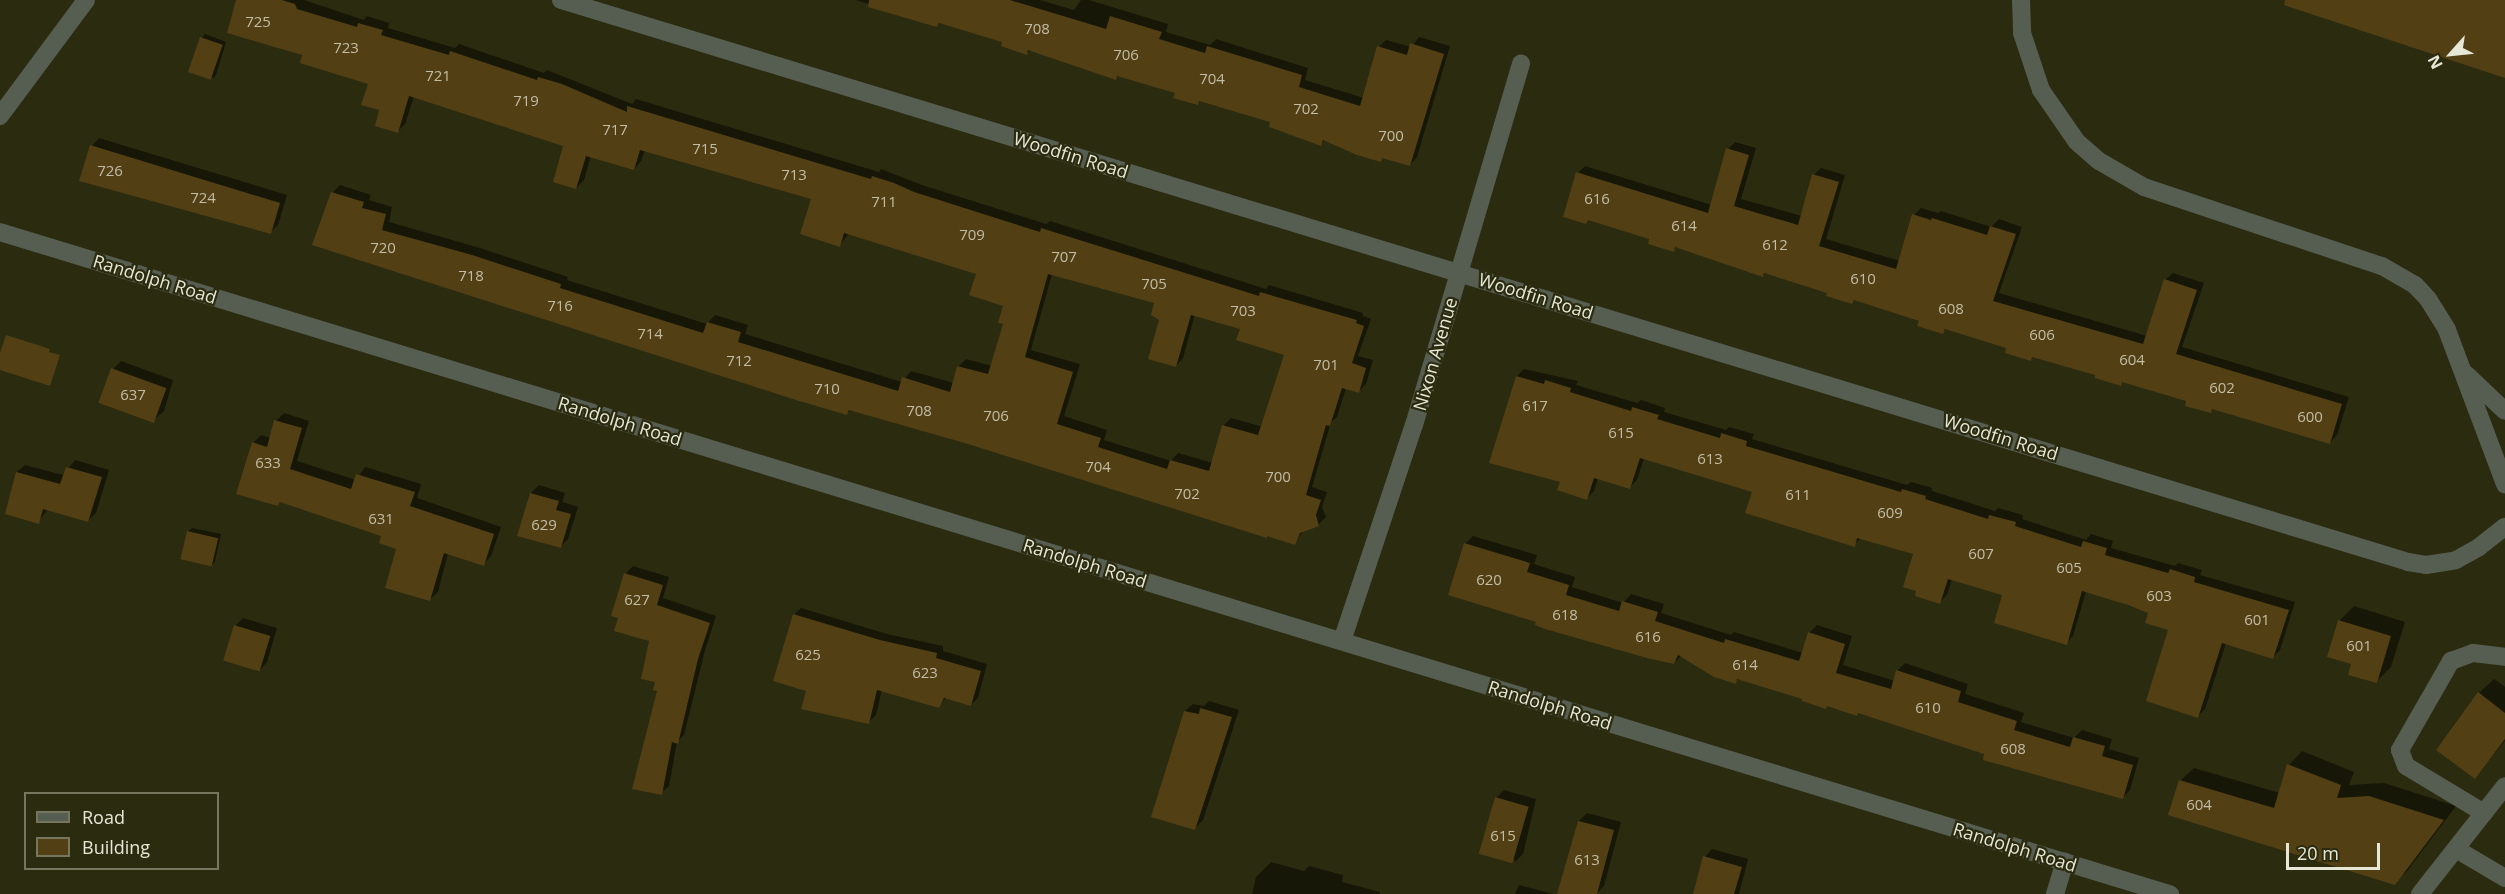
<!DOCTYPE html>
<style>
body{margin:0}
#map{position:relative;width:2505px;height:894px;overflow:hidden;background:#2b2b0f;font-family:"Open Sans",sans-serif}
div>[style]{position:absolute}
.shadow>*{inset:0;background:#0007}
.building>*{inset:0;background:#533f14;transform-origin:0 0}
.minor>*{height:18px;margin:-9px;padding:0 9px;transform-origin:9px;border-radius:9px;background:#565d51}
span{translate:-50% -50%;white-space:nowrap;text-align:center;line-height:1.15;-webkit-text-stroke:4.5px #2b2b0f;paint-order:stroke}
.number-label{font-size:15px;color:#c1bda6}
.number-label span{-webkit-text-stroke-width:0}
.street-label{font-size:18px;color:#e6e7d6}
.legend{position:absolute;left:24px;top:792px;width:195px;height:78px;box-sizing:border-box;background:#2b2b0f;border:2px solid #76765f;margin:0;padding:8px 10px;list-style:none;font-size:18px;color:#e6e7d6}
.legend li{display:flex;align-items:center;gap:12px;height:30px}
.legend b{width:30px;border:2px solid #76765f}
.north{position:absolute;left:2421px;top:24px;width:60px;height:60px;-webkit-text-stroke:4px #2b2b0f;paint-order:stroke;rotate:243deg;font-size:16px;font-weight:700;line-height:24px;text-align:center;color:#e6e7d6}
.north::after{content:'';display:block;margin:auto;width:21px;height:27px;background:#e6e7d6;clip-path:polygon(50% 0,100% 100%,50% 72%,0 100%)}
.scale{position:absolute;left:2286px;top:843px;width:94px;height:27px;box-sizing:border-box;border:3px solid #e6e7d6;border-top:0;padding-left:8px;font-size:18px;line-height:21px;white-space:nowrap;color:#e6e7d6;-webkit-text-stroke:4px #2b2b0f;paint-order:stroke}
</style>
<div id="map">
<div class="shadow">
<i style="clip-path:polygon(evenodd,238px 0,304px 0,364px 20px,367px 16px,389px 23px,388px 28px,455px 48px,459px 44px,544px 73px,547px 70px,632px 104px,636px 99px,879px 172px,881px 169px,922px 185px,1046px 224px,1050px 221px,1266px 289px,1269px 285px,1363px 313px,1363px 316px,1371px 319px,1358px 356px,1373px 360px,1366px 384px,1358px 392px,1346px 388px,1337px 417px,1331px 422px,1312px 487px,1327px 492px,1322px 507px,1326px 517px,1318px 525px,1304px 530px,1294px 543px,968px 442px,852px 409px,847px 413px,314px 244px,332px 193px,340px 185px,371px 195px,369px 200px,392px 207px,389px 222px,480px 248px,568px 277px,567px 280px,707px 324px,715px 315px,748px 325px,745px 334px,902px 382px,911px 371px,954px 383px,958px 367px,966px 359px,992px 366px,1005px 323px,1005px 306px,978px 273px,849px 233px,840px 245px,812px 198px,645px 150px,641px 161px,634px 169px,591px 155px,584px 180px,576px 188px,565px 145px,414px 96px,405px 124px,398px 131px,381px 109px,370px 83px,304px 54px,238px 0,1052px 274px,1156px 302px,1176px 366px,1183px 358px,1195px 314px,1241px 328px,1286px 354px,1263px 427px,1231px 418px,1224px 425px,1213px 463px,1178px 453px,1171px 461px,1104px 440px,1107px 430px,1064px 416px,1080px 364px,1031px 350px,1052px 274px)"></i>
<i style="clip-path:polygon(856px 0,1040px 0,1074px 10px,1081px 0,1089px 0,1168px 24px,1166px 32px,1210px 45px,1216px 39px,1308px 68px,1305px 80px,1364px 98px,1379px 47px,1386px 40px,1411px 47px,1419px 37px,1450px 46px,1417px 157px,1410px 165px,1384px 157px,1380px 160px,1325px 140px,1321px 144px,1272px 121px,1201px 100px,1197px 104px,1177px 92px,1119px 75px,1115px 79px,1030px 50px,1027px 53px,1004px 41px,941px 22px,937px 26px)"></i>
<i style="clip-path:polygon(205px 34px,226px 42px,216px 75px,213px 79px,202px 38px)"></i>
<i style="clip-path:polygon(99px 138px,287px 195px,278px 225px,270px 233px,92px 146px)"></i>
<i style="clip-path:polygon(1735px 142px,1756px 148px,1741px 199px,1802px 216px,1814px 175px,1821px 168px,1845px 175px,1826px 239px,1900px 261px,1914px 215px,1921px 208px,1938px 213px,1941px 211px,1991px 227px,1999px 219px,2022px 227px,1999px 293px,2147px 336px,2165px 280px,2173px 273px,2204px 283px,2182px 347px,2349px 397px,2337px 435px,2330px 443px,2214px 408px,2210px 412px,2188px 400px,2124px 380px,2120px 384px,2097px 374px,2034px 356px,2031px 359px,2008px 347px,1947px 328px,1943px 332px,1921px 320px,1855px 299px,1852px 303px,1829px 292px,1766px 272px,1763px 276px,1677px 246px,1673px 250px,1651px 238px,1589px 219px,1586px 223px,1578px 173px,1585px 166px,1712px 205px,1728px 149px)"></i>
<i style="clip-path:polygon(121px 361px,173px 380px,164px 411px,156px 418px,113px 369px)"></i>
<i style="clip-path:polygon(1524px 369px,1578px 381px,1576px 385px,1637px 403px,1641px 400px,1665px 408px,1664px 412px,1726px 430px,1729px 427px,1754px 434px,1752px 439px,1907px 485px,1911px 482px,1932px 488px,1932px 491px,1995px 511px,1998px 508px,2023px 515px,2022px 519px,2086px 540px,2091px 534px,2113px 541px,2111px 548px,2175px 566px,2178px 563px,2202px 570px,2200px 575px,2295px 602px,2280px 650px,2273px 657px,2226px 643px,2205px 709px,2198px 716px,2170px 629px,2149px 612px,2086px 591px,2073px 636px,2066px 643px,2004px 594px,1952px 579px,1947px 595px,1940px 602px,1914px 553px,1862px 537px,1854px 545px,1754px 491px,1644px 458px,1637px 480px,1630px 487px,1598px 478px,1594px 491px,1587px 498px,1562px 481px,1517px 376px)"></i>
<i style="clip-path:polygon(284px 413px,309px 421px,297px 461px,356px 480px,365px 467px,421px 484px,417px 498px,501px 527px,491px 556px,484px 564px,448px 553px,438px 592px,430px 599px,398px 548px,382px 535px,281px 501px,278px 505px,253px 443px,261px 435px,271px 438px,276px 421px)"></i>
<i style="clip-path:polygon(75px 460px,109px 470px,96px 513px,88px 520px,48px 509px,38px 522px,17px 472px,25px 465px,63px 475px)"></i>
<i style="clip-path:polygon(539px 485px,565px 493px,562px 502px,578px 507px,568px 539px,561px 546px,519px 535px,531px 493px)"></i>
<i style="clip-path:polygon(192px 528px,221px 534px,215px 561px,212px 565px,188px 531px)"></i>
<i style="clip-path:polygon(1473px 536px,1537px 555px,1534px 564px,1575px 577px,1572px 587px,1623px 603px,1631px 594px,1664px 604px,1661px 613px,1731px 635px,1734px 632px,1803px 653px,1809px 633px,1817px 625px,1852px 636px,1843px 665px,1895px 681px,1897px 671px,1905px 663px,1968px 684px,1965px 694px,2024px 713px,2021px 722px,2074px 738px,2082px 730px,2112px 739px,2109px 749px,2139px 758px,2130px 790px,2122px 798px,1859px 712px,1828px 705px,1826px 708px,1804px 698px,1739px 678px,1735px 682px,1681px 656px,1674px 663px,1537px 621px,1465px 544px)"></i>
<i style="clip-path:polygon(633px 566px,669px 577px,663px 598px,716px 616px,705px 650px,684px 735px,677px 742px,669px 786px,661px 793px,659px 689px,651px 640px,620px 617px,625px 574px)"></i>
<i style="clip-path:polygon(2354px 606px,2405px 622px,2391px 667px,2376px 682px,2353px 663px,2339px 621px)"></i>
<i style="clip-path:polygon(801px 608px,887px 634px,943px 646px,943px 651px,987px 664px,978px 698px,971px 705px,947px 697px,939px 706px,882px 689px,876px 715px,869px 722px,808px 690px,794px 615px)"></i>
<i style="clip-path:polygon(243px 618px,277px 628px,267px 662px,260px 670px,235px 626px)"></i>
<i style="clip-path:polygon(2494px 679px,2505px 687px,2505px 741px,2475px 777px,2479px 693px)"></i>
<i style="clip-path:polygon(1209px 701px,1239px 710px,1203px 820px,1195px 828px,1185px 711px,1193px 704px,1204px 706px)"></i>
<i style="clip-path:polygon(2302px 751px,2354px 772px,2349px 785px,2384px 783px,2456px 806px,2408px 870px,2394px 883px,2180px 781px,2194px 768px,2280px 793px,2289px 765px)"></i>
<i style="clip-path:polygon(1504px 790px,1536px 799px,1523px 854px,1515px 862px,1496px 798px)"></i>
<i style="clip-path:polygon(1587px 813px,1621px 822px,1604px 886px,1596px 894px,1561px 885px,1579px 821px)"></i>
<i style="clip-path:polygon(1712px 849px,1748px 859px,1739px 894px,1694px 894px,1705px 857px)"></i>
<i style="clip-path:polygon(1271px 862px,1304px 871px,1309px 866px,1343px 875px,1342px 882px,1380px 892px,1380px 894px,1252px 894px,1256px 877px)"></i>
<i style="clip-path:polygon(1519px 885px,1553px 894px,1515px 894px)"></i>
</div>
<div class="building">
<i style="clip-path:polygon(evenodd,236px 0,282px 0,295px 4px,297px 9px,357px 27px,358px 23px,383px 30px,381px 35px,449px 55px,450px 51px,537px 80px,538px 77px,562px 84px,627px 112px,627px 106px,871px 179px,872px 176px,894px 183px,914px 192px,1040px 232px,1041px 228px,1259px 296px,1260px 292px,1357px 320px,1356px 323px,1364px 326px,1352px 363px,1366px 368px,1359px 393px,1342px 388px,1330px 426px,1326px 425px,1306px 495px,1321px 500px,1316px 515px,1319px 526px,1300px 533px,1295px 545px,1267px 536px,1267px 538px,968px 444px,849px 410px,847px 415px,796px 400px,312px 245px,331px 192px,364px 202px,362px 208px,386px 214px,382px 230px,472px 255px,561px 284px,560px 288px,703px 333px,707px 322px,741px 332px,738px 342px,898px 391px,902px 377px,950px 392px,957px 366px,988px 374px,1003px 324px,998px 323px,1003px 306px,969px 295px,976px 274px,844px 233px,840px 247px,800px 234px,811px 199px,640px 150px,634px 170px,586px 156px,576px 189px,553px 182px,563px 146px,409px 96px,398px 133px,375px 126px,379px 110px,361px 105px,368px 84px,300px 63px,302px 55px,227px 33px,236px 0,1048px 274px,1154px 303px,1151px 315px,1159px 320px,1148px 359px,1176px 367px,1191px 315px,1240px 329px,1236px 340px,1284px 355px,1258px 435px,1222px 425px,1209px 471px,1170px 460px,1167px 469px,1098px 447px,1101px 438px,1057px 424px,1073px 372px,1025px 357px,1048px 274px)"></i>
<i style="clip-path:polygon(869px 0,1010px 0,1106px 29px,1110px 16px,1162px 32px,1159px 39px,1205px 53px,1207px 46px,1302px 75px,1299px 87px,1360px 106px,1377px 46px,1407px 55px,1410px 43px,1444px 54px,1410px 166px,1382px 158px,1381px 162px,1357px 155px,1323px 140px,1321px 146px,1269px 127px,1270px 122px,1199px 101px,1198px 105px,1173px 98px,1175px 93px,1117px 76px,1116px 80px,1028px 50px,1027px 55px,1001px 46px,1002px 42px,939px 23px,937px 27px,868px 7px)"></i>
<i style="clip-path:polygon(2285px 0,2505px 0,2505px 78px,2284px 5px)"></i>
<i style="left:200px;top:37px;width:24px;height:37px;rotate:19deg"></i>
<i style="clip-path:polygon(90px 145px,280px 203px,271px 234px,79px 181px)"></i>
<i style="clip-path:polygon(1726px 148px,1749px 155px,1734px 206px,1798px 225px,1812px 174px,1839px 182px,1819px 246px,1896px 269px,1912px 214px,1931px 220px,1932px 218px,1987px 235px,1990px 226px,2016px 234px,1993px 301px,2143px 344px,2164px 279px,2197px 290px,2176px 354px,2342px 404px,2330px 444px,2212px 409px,2211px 413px,2185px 406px,2186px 401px,2122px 382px,2121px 386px,2095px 378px,2095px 375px,2032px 357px,2031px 361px,2005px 353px,2006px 348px,1945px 329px,1943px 334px,1917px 326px,1919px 321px,1854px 300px,1852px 304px,1826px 296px,1827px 293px,1764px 273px,1763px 277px,1675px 247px,1674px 252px,1648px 244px,1649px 239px,1588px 220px,1586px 224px,1563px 217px,1576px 172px,1708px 213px)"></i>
<i style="clip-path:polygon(6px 335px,50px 349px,49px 352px,60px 355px,50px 386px,0 370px,0 353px)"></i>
<i style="left:111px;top:368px;width:59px;height:37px;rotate:20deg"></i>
<i style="clip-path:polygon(1516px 376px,1544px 384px,1545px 380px,1571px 388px,1570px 392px,1631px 411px,1632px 407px,1659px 415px,1657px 419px,1720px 438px,1721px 433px,1747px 441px,1746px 446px,1901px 492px,1902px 489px,1926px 496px,1925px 499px,1988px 519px,1989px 515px,2016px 522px,2015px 526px,2081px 547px,2083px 541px,2107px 548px,2105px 555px,2168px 573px,2170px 569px,2195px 577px,2194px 582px,2289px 610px,2273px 659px,2222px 643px,2198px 718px,2146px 701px,2168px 630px,2145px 623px,2148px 613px,2128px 605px,2082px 591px,2067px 645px,1994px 623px,2002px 595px,1948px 579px,1940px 604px,1915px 596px,1916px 591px,1903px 587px,1913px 554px,1857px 538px,1855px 547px,1745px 513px,1752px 492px,1640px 458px,1630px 489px,1594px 478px,1587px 500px,1557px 490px,1560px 482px,1489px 463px)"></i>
<i style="clip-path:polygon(274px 420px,302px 428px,290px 469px,351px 489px,356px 474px,415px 492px,410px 506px,494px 534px,484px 566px,444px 553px,430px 601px,385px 588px,396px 549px,379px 543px,381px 536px,280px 502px,278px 506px,236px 494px,252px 442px,267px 447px)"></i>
<i style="clip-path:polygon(66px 467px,102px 477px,88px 522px,43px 509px,39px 524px,5px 514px,16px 472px,60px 484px)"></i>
<i style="clip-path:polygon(530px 493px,559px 501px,556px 510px,571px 514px,561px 548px,517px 536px)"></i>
<i style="left:187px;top:531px;width:32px;height:29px;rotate:13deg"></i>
<i style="clip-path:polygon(1464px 543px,1530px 563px,1527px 572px,1569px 585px,1566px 595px,1619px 611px,1622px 601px,1658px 612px,1655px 621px,1724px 643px,1725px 639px,1799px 661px,1808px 632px,1845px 644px,1836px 673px,1891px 689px,1896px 670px,1961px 691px,1958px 702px,2017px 721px,2014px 730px,2070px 747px,2073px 737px,2105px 746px,2102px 756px,2133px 765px,2123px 799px,1983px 760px,1984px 754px,1858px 713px,1857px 716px,1827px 706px,1826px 709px,1802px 701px,1802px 699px,1737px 679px,1736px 684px,1714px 677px,1678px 655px,1674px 664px,1647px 658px,1545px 629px,1535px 625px,1536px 622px,1448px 595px)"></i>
<i style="clip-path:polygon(624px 573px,663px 585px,657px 605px,710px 623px,698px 659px,678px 744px,672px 742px,662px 795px,632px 789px,657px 691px,653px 690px,655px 682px,641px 679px,649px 641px,614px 631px,618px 618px,611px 616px)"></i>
<i style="clip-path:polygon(793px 614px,880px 640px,937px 653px,936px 658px,981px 671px,971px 706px,944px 698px,939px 708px,877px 690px,869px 724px,801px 709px,806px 691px,773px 681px)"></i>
<i style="clip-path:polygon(2338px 620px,2391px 636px,2377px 683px,2348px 675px,2351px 664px,2327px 657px)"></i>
<i style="left:234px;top:625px;width:38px;height:37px;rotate:17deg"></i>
<i style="clip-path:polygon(2478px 692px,2505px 713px,2505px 739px,2475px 779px,2436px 750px)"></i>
<i style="clip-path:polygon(1200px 708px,1232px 717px,1195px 830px,1151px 817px,1184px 711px,1199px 714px)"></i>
<i style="clip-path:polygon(2287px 764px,2341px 785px,2337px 798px,2369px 796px,2444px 820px,2395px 885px,2168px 815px,2179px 780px,2274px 808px)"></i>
<i style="left:1495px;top:797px;width:35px;height:59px;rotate:16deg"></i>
<i style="clip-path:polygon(1578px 821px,1614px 830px,1597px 894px,1557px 894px)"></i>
<i style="clip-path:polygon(1703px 856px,1742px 867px,1734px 894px,1693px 894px)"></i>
</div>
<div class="minor">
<i style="left:561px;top:0;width:1931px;rotate:16.92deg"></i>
<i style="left:2408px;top:562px;width:18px;rotate:9deg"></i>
<i style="left:2426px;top:565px;width:30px;rotate:-9deg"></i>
<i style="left:2456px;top:560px;width:26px;rotate:-29deg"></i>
<i style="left:2479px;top:547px;width:33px;rotate:-38deg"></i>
<i style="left:2021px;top:0;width:33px;rotate:88deg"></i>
<i style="left:2022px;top:33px;width:60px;rotate:71.6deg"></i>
<i style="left:2041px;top:90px;width:63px;rotate:55.3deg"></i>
<i style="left:2077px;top:142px;width:29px;rotate:41deg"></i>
<i style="left:2099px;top:161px;width:52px;rotate:30deg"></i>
<i style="left:2144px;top:187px;width:251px;rotate:18.4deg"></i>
<i style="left:2382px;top:266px;width:38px;rotate:30deg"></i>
<i style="left:2415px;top:285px;width:19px;rotate:47deg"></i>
<i style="left:2428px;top:299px;width:36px;rotate:58deg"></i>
<i style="left:2447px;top:330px;width:165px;rotate:69.4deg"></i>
<i style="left:0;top:116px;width:144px;rotate:-53.4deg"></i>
<i style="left:0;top:232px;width:2269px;rotate:16.97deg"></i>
<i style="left:2467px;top:375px;width:52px;rotate:43.5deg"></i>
<i style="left:1342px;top:641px;width:228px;rotate:-71.6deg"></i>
<i style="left:1414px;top:425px;width:377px;rotate:-73.5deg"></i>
<i style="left:2484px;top:813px;width:91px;rotate:-148.9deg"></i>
<i style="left:2406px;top:766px;width:17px;rotate:-111deg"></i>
<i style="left:2400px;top:750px;width:103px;rotate:-60.2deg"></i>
<i style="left:2451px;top:661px;width:23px;rotate:-20deg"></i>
<i style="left:2473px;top:653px;width:32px;rotate:7deg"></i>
<i style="left:2456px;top:849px;width:57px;rotate:30.6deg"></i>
<i style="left:2055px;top:894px;width:34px;rotate:-73deg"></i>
<i style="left:2420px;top:894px;width:137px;rotate:-51.8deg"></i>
</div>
<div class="number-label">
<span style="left:258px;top:22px">725</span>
<span style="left:1037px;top:29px">708</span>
<span style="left:346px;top:48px">723</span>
<span style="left:1126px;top:55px">706</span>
<span style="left:438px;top:76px">721</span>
<span style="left:1212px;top:79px">704</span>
<span style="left:526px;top:101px">719</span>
<span style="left:1306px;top:109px">702</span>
<span style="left:615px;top:130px">717</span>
<span style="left:1391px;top:136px">700</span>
<span style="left:705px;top:149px">715</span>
<span style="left:110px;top:171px">726</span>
<span style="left:794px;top:175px">713</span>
<span style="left:203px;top:198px">724</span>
<span style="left:1597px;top:199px">616</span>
<span style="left:884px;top:202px">711</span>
<span style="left:1684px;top:226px">614</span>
<span style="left:972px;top:235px">709</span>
<span style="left:1775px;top:245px">612</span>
<span style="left:383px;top:248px">720</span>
<span style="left:1064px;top:257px">707</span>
<span style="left:471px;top:276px">718</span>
<span style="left:1863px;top:279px">610</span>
<span style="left:1154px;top:284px">705</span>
<span style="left:560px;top:306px">716</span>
<span style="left:1951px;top:309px">608</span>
<span style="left:1243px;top:311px">703</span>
<span style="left:650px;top:334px">714</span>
<span style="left:2042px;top:335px">606</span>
<span style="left:2132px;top:360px">604</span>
<span style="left:739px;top:361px">712</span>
<span style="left:1326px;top:365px">701</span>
<span style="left:2222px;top:388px">602</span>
<span style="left:827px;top:389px">710</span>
<span style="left:133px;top:395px">637</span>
<span style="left:1535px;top:406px">617</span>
<span style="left:919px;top:411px">708</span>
<span style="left:996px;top:416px">706</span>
<span style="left:2310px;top:417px">600</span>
<span style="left:1621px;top:433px">615</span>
<span style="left:1710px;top:459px">613</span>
<span style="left:268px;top:463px">633</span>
<span style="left:1098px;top:467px">704</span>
<span style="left:1278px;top:477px">700</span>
<span style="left:1187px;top:494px">702</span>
<span style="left:1798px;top:495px">611</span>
<span style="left:1890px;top:513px">609</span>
<span style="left:381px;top:519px">631</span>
<span style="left:544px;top:525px">629</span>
<span style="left:1981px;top:554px">607</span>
<span style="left:2069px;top:568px">605</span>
<span style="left:1489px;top:580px">620</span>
<span style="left:2159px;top:596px">603</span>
<span style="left:637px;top:600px">627</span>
<span style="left:1565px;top:615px">618</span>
<span style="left:2257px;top:620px">601</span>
<span style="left:1648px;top:637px">616</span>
<span style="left:2359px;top:646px">601</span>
<span style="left:808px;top:655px">625</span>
<span style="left:1745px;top:665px">614</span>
<span style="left:925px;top:673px">623</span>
<span style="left:1928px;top:708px">610</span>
<span style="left:2013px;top:749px">608</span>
<span style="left:2199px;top:805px">604</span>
<span style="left:1503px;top:836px">615</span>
<span style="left:1587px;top:860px">613</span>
</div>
<div class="street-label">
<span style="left:1071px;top:155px;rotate:17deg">Woodfin Road</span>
<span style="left:155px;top:279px;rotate:17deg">Randolph Road</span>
<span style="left:1536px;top:296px;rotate:17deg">Woodfin Road</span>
<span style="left:1435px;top:354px;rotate:-74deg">Nixon Avenue</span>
<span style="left:620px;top:421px;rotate:17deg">Randolph Road</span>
<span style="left:2001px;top:437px;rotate:17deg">Woodfin Road</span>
<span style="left:1085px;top:563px;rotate:17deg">Randolph Road</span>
<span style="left:1550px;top:705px;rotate:17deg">Randolph Road</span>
<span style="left:2015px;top:847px;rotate:17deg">Randolph Road</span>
</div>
<ul class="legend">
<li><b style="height:8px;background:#565d51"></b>Road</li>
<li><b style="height:16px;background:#533f14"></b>Building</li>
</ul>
<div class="north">N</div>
<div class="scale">20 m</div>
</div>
